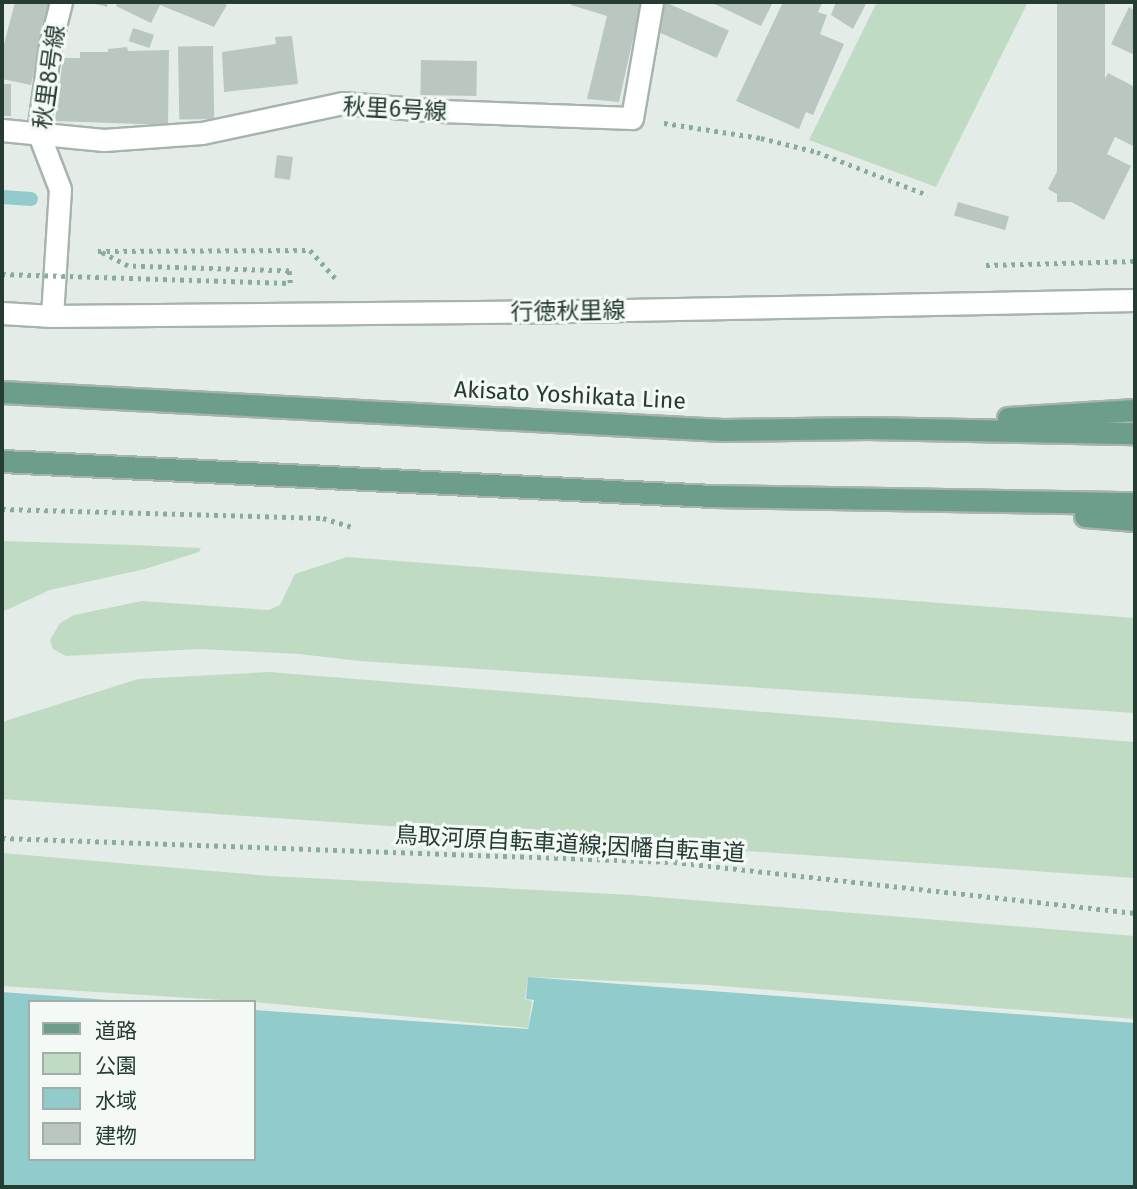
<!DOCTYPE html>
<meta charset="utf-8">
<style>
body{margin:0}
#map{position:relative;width:1137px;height:1189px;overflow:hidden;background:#e4ece8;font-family:"Fira Sans","Noto Sans JP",sans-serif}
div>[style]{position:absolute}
.green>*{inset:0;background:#bfdbc3}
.water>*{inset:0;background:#92cbcc}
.stream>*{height:14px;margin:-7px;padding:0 7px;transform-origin:7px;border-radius:7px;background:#92cbcc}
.building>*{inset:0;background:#bac7c0;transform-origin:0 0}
.path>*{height:4.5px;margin-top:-2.25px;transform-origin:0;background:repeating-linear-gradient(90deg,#88ad9c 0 3.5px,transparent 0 8.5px)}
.roads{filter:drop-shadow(2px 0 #a7b4ae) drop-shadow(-2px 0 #a7b4ae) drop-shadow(0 2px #a7b4ae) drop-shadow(0 -2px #a7b4ae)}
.minor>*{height:21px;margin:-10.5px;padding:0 10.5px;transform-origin:10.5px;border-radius:10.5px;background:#fff}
.major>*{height:21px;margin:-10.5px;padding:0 10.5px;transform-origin:10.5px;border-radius:10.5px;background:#6d9e8a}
.path-bridge>*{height:4.5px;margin-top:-2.25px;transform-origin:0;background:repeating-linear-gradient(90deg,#88ad9c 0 3.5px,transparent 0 8.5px)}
span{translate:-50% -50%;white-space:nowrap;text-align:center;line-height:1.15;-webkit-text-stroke:6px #f4f9f6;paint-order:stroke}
.street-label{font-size:23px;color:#253c33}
.frame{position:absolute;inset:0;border:4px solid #253c33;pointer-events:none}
.legend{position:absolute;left:28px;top:1000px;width:228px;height:161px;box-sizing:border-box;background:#f4f9f6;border:2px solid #a1ada8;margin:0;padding:9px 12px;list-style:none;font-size:21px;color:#253c33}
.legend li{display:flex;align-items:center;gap:14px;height:35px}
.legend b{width:35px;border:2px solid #a1ada8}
</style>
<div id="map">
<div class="green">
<i style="clip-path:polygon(877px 2px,1028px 2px,936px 187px,809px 140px)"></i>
<i style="clip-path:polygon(2px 541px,135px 545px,201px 548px,199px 552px,145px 569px,50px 590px,2px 612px)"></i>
<i style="clip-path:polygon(347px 557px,1135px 618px,1135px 713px,360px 661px,299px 654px,199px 649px,66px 656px,53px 649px,50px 640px,60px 623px,74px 615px,142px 601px,269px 610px,280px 605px,295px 574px)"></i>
<i style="clip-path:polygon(269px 672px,1135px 742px,1135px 878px,2px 799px,2px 722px,138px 679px)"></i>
<i style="clip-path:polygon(2px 853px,270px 876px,632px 895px,1135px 936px,1135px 1019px,709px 985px,528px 977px,525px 999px,532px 1001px,528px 1028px,254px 1002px,2px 986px)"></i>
</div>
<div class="water">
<i style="clip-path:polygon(528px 977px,1135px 1023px,1135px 1187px,2px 1187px,2px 992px,135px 1002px,30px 1002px,30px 1159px,254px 1159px,254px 1010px,528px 1029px,534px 1000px,526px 999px)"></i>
</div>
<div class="stream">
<i style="left:2px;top:197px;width:29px;rotate:4deg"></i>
</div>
<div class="building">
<i style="clip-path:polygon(15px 2px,49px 2px,31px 85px,2px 79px,2px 52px)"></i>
<i style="clip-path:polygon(88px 2px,108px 2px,107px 7px)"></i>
<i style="clip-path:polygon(118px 2px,221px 2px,227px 5px,214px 27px,160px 5px,151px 23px,116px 6px)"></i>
<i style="clip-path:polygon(572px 2px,641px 3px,619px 102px,587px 99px,607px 16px,571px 5px)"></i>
<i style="left:665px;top:2px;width:70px;height:30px;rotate:24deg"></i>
<i style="clip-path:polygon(710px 2px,773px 2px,761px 26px)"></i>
<i style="clip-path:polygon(783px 2px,822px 3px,818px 12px,827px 15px,820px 34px,844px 44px,813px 115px,806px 112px,799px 129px,736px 101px)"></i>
<i style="clip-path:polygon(836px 2px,867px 2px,853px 29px,831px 15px)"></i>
<i style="left:1057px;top:2px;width:48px;height:200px"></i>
<i style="clip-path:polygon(1129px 7px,1135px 11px,1135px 55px,1111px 44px)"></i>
<i style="left:133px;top:28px;width:22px;height:14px;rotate:18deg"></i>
<i style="clip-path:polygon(292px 36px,298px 84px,224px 92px,222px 52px,276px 44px,275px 37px)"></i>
<i style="left:213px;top:46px;width:73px;height:35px;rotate:89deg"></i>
<i style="clip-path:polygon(127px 47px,128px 51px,169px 50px,168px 125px,55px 121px,63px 58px,80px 58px,80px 52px,108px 52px,108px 49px)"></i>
<i style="left:421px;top:60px;width:56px;height:35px;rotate:1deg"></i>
<i style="clip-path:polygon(1108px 73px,1135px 87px,1135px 147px,1115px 137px,1107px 154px,1131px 166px,1104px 220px,1048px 189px)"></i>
<i style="left:2px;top:84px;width:9px;height:32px"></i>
<i style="left:277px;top:155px;width:16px;height:23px;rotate:7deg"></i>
<i style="left:958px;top:202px;width:53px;height:14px;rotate:16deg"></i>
</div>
<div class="path">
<i style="left:664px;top:123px;width:98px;rotate:8.8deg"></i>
<i style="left:761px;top:138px;width:58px;rotate:14deg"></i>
<i style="left:817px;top:152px;width:119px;rotate:21.2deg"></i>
<i style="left:986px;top:265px;width:149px;rotate:-1.5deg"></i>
<i style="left:128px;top:266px;width:34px;rotate:-153deg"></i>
<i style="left:98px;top:251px;width:212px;rotate:-0.3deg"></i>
<i style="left:310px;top:250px;width:38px;rotate:48deg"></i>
<i style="left:2px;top:509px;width:321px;rotate:1.6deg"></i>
<i style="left:323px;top:518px;width:30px;rotate:17deg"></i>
<i style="left:2px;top:838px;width:672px;rotate:2.05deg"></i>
<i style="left:674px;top:862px;width:464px;rotate:6.3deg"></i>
</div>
<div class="roads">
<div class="minor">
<i style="left:2px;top:130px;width:102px;rotate:5.6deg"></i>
<i style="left:104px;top:140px;width:98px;rotate:-4.1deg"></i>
<i style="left:202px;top:133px;width:144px;rotate:-12deg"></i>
<i style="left:343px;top:103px;width:98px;rotate:4.7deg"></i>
<i style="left:441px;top:111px;width:191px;rotate:2.1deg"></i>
<i style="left:632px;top:118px;width:118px;rotate:-80.2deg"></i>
<i style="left:2px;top:313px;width:50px;rotate:3.4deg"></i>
<i style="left:52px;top:316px;width:522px;rotate:-0.55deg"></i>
<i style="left:574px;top:311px;width:561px;rotate:-1.12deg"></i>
<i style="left:52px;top:316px;width:127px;rotate:-86.4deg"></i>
<i style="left:60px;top:189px;width:61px;rotate:-111.1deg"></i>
<i style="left:38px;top:132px;width:87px;rotate:-82.1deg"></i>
<i style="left:50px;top:46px;width:45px;rotate:-76deg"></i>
</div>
<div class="major">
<i style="left:2px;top:392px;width:722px;rotate:3.02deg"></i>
<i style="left:723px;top:430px;width:144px;rotate:-0.8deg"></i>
<i style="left:867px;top:428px;width:268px;rotate:1.1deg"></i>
<i style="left:1008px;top:418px;width:127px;rotate:-3.6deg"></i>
<i style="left:2px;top:461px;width:712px;rotate:2.82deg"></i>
<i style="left:713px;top:496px;width:422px;rotate:1deg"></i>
<i style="left:1085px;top:516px;width:50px;rotate:4.6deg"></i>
</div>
</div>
<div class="path-bridge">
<i style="left:2px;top:274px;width:288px;rotate:1.8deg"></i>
<i style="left:290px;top:283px;width:12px;rotate:-95deg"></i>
<i style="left:289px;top:271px;width:161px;rotate:-178.2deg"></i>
</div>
<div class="street-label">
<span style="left:49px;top:77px;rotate:-82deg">秋里8号線</span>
<span style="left:395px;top:109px;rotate:3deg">秋里6号線</span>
<span style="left:568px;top:311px;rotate:-1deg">行徳秋里線</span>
<span style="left:570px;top:395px;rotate:3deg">Akisato Yoshikata Line</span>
<span style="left:570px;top:844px;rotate:3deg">鳥取河原自転車道線;因幡自転車道</span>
</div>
<div class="frame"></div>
<ul class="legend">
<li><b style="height:9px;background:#6d9e8a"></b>道路</li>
<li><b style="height:19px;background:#bfdbc3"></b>公園</li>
<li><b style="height:19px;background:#92cbcc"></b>水域</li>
<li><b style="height:19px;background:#bac7c0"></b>建物</li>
</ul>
</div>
